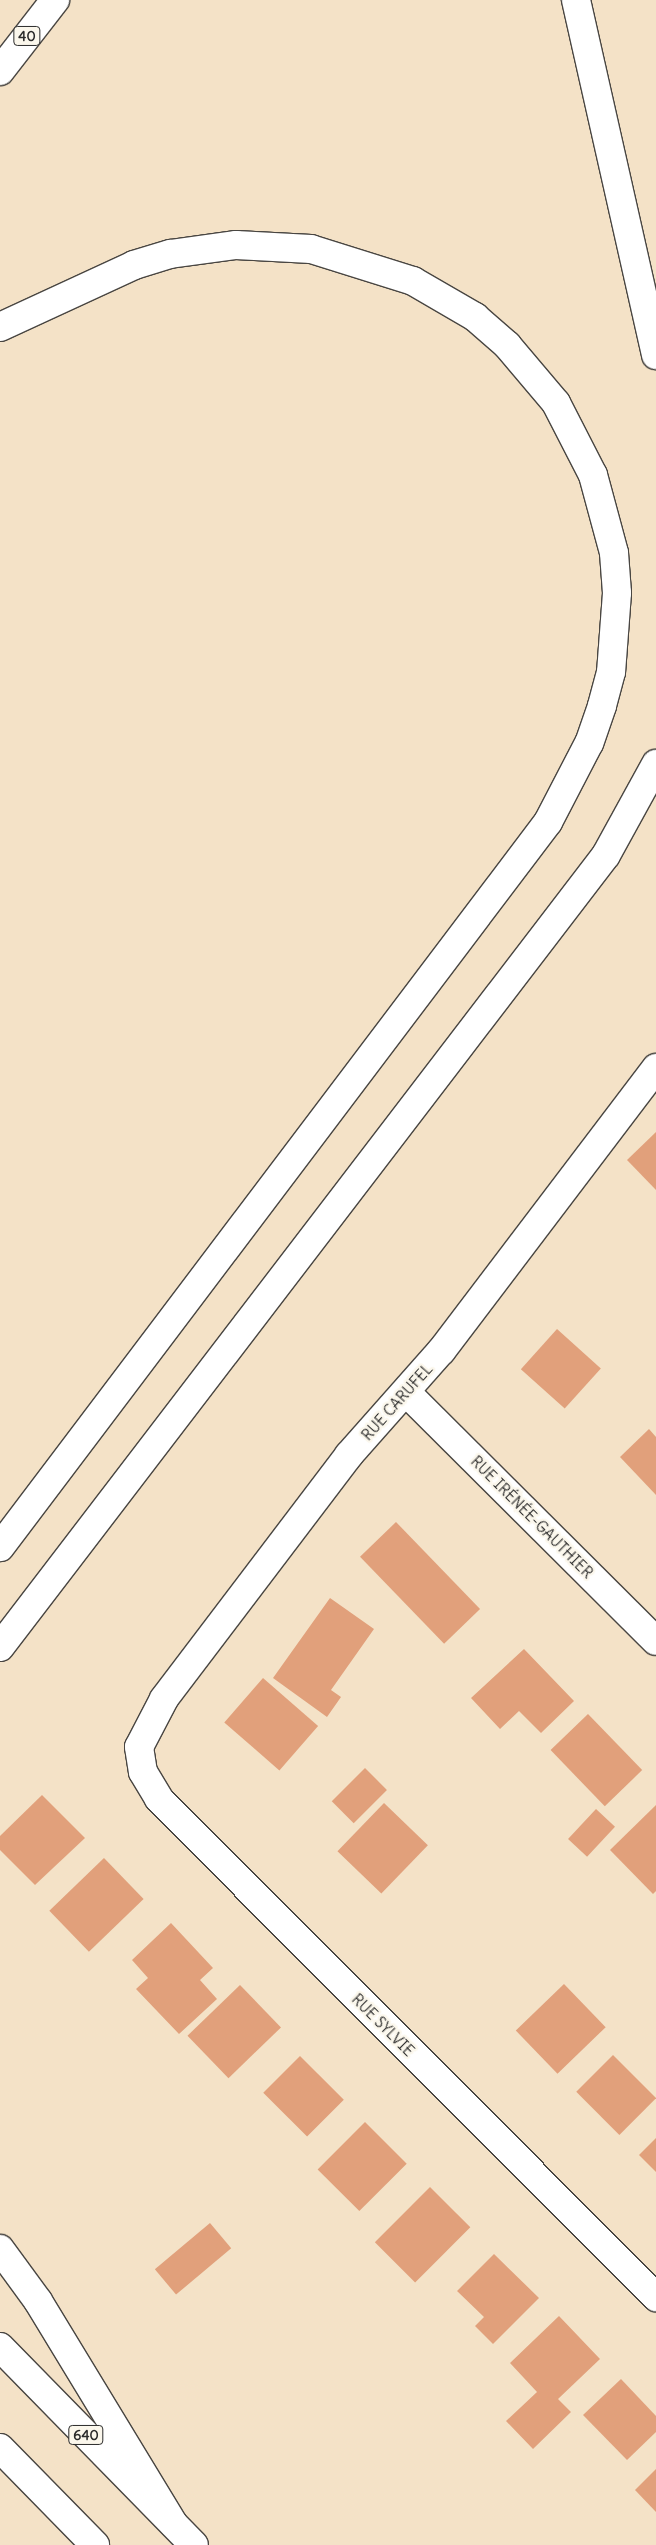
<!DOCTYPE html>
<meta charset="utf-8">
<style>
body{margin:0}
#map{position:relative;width:656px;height:2545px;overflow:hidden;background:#f4e2c7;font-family:Delius,sans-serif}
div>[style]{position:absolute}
.building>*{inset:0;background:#e1a07b;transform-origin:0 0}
.roads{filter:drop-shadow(1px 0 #494642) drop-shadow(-1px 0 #494642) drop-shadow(0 1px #494642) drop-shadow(0 -1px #494642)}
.minor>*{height:28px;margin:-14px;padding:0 14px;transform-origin:14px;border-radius:14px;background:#fff}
.motorway>*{height:28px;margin:-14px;padding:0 14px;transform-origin:14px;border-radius:14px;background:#fff}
span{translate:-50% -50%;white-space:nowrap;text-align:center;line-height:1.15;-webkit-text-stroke:5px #fbf7ec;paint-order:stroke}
.shield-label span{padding:1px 4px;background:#fbf7ec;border:1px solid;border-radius:4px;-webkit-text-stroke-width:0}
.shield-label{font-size:14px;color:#2b2b2b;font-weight:700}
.street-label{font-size:15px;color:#2b2b2b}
</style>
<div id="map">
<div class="building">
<i style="clip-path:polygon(656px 1132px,656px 1190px,627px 1160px)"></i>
<i style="left:557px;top:1329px;width:59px;height:54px;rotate:42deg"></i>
<i style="clip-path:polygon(649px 1429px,656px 1437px,656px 1495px,620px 1457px)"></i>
<i style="left:396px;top:1522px;width:121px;height:50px;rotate:46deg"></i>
<i style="clip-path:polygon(330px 1598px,374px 1629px,331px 1690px,341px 1697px,327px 1717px,273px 1678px)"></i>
<i style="clip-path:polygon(524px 1649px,574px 1701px,541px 1733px,519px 1711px,500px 1729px,471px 1698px)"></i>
<i style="left:263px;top:1678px;width:73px;height:59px;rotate:41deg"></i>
<i style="left:588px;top:1714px;width:78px;height:52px;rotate:46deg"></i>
<i style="left:365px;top:1768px;width:31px;height:47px;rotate:45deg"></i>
<i style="clip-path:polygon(42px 1795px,85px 1838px,35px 1885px,0 1850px,0 1836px)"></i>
<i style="left:384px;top:1803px;width:61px;height:67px;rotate:44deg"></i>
<i style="clip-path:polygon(656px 1805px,656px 1891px,653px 1894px,610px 1850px)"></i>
<i style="left:596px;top:1809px;width:26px;height:41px;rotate:43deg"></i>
<i style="left:104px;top:1858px;width:57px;height:76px;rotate:46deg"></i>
<i style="clip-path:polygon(171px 1923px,213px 1968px,200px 1980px,217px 1999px,179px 2034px,136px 1989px,148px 1978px,132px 1960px)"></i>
<i style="left:564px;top:1984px;width:60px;height:67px;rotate:46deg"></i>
<i style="left:240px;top:1985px;width:59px;height:73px;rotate:46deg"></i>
<i style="left:613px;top:2055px;width:61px;height:52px;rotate:45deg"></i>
<i style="left:300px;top:2056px;width:62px;height:52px;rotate:45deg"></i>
<i style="left:365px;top:2122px;width:59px;height:67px;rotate:45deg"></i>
<i style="clip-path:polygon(656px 2138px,656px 2172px,639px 2155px)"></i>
<i style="left:430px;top:2187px;width:57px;height:78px;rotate:45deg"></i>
<i style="left:210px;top:2223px;width:33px;height:72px;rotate:50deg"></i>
<i style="clip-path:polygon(494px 2254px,539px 2298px,493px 2344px,475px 2326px,484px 2317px,457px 2291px)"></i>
<i style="clip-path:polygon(559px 2316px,600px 2359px,558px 2399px,571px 2412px,533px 2449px,506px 2421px,537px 2392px,510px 2363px)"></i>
<i style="clip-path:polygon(621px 2379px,656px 2416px,656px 2432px,627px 2460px,583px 2415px)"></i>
<i style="clip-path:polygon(656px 2469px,656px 2512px,635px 2490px)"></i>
</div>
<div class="roads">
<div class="minor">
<i style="left:656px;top:1068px;width:355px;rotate:127.2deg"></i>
<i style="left:441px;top:1351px;width:139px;rotate:131.5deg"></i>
<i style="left:349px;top:1455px;width:306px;rotate:127.2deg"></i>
<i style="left:164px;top:1699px;width:54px;rotate:117.5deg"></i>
<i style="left:139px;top:1747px;width:25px;rotate:81deg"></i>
<i style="left:143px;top:1772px;width:31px;rotate:59deg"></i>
<i style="left:159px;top:1799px;width:704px;rotate:45.06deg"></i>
<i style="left:407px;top:1393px;width:351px;rotate:44.9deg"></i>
</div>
<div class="motorway">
<i style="left:576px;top:0;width:364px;rotate:77.3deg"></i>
<i style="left:0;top:71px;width:90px;rotate:-52.2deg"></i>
<i style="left:0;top:327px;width:148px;rotate:-24.8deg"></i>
<i style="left:134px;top:265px;width:38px;rotate:-17deg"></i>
<i style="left:170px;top:254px;width:67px;rotate:-7.8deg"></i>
<i style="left:236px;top:245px;width:75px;rotate:3.1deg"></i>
<i style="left:311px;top:249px;width:107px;rotate:17.4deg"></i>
<i style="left:413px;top:281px;width:72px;rotate:30.1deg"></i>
<i style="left:475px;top:317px;width:43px;rotate:41.2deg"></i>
<i style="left:507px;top:345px;width:76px;rotate:49.8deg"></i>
<i style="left:556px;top:403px;width:81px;rotate:62.8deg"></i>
<i style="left:593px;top:475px;width:81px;rotate:74.9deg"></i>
<i style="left:614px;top:553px;width:40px;rotate:85.7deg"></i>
<i style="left:617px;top:593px;width:79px;rotate:94.3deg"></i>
<i style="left:611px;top:672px;width:35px;rotate:105deg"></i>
<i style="left:602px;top:706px;width:39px;rotate:109deg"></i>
<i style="left:589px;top:743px;width:89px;rotate:117.4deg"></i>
<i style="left:548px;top:822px;width:909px;rotate:127.08deg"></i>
<i style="left:0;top:1647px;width:997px;rotate:-52.58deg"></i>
<i style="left:606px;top:855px;width:104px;rotate:-61.2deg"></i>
<i style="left:0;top:2249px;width:64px;rotate:53.8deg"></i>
<i style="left:38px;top:2301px;width:260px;rotate:58.7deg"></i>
<i style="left:0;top:2347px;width:277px;rotate:45.6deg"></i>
<i style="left:0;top:2448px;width:136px;rotate:45.6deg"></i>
</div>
</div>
<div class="shield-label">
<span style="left:27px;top:36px">40</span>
<span style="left:86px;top:2435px">640</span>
</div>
<div class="street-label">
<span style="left:397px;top:1402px;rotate:-48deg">RUE CARUFEL</span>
<span style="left:532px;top:1517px;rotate:45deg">RUE IRÉNÉE-GAUTHIER</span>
<span style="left:383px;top:2025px;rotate:45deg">RUE SYLVIE</span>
</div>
</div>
